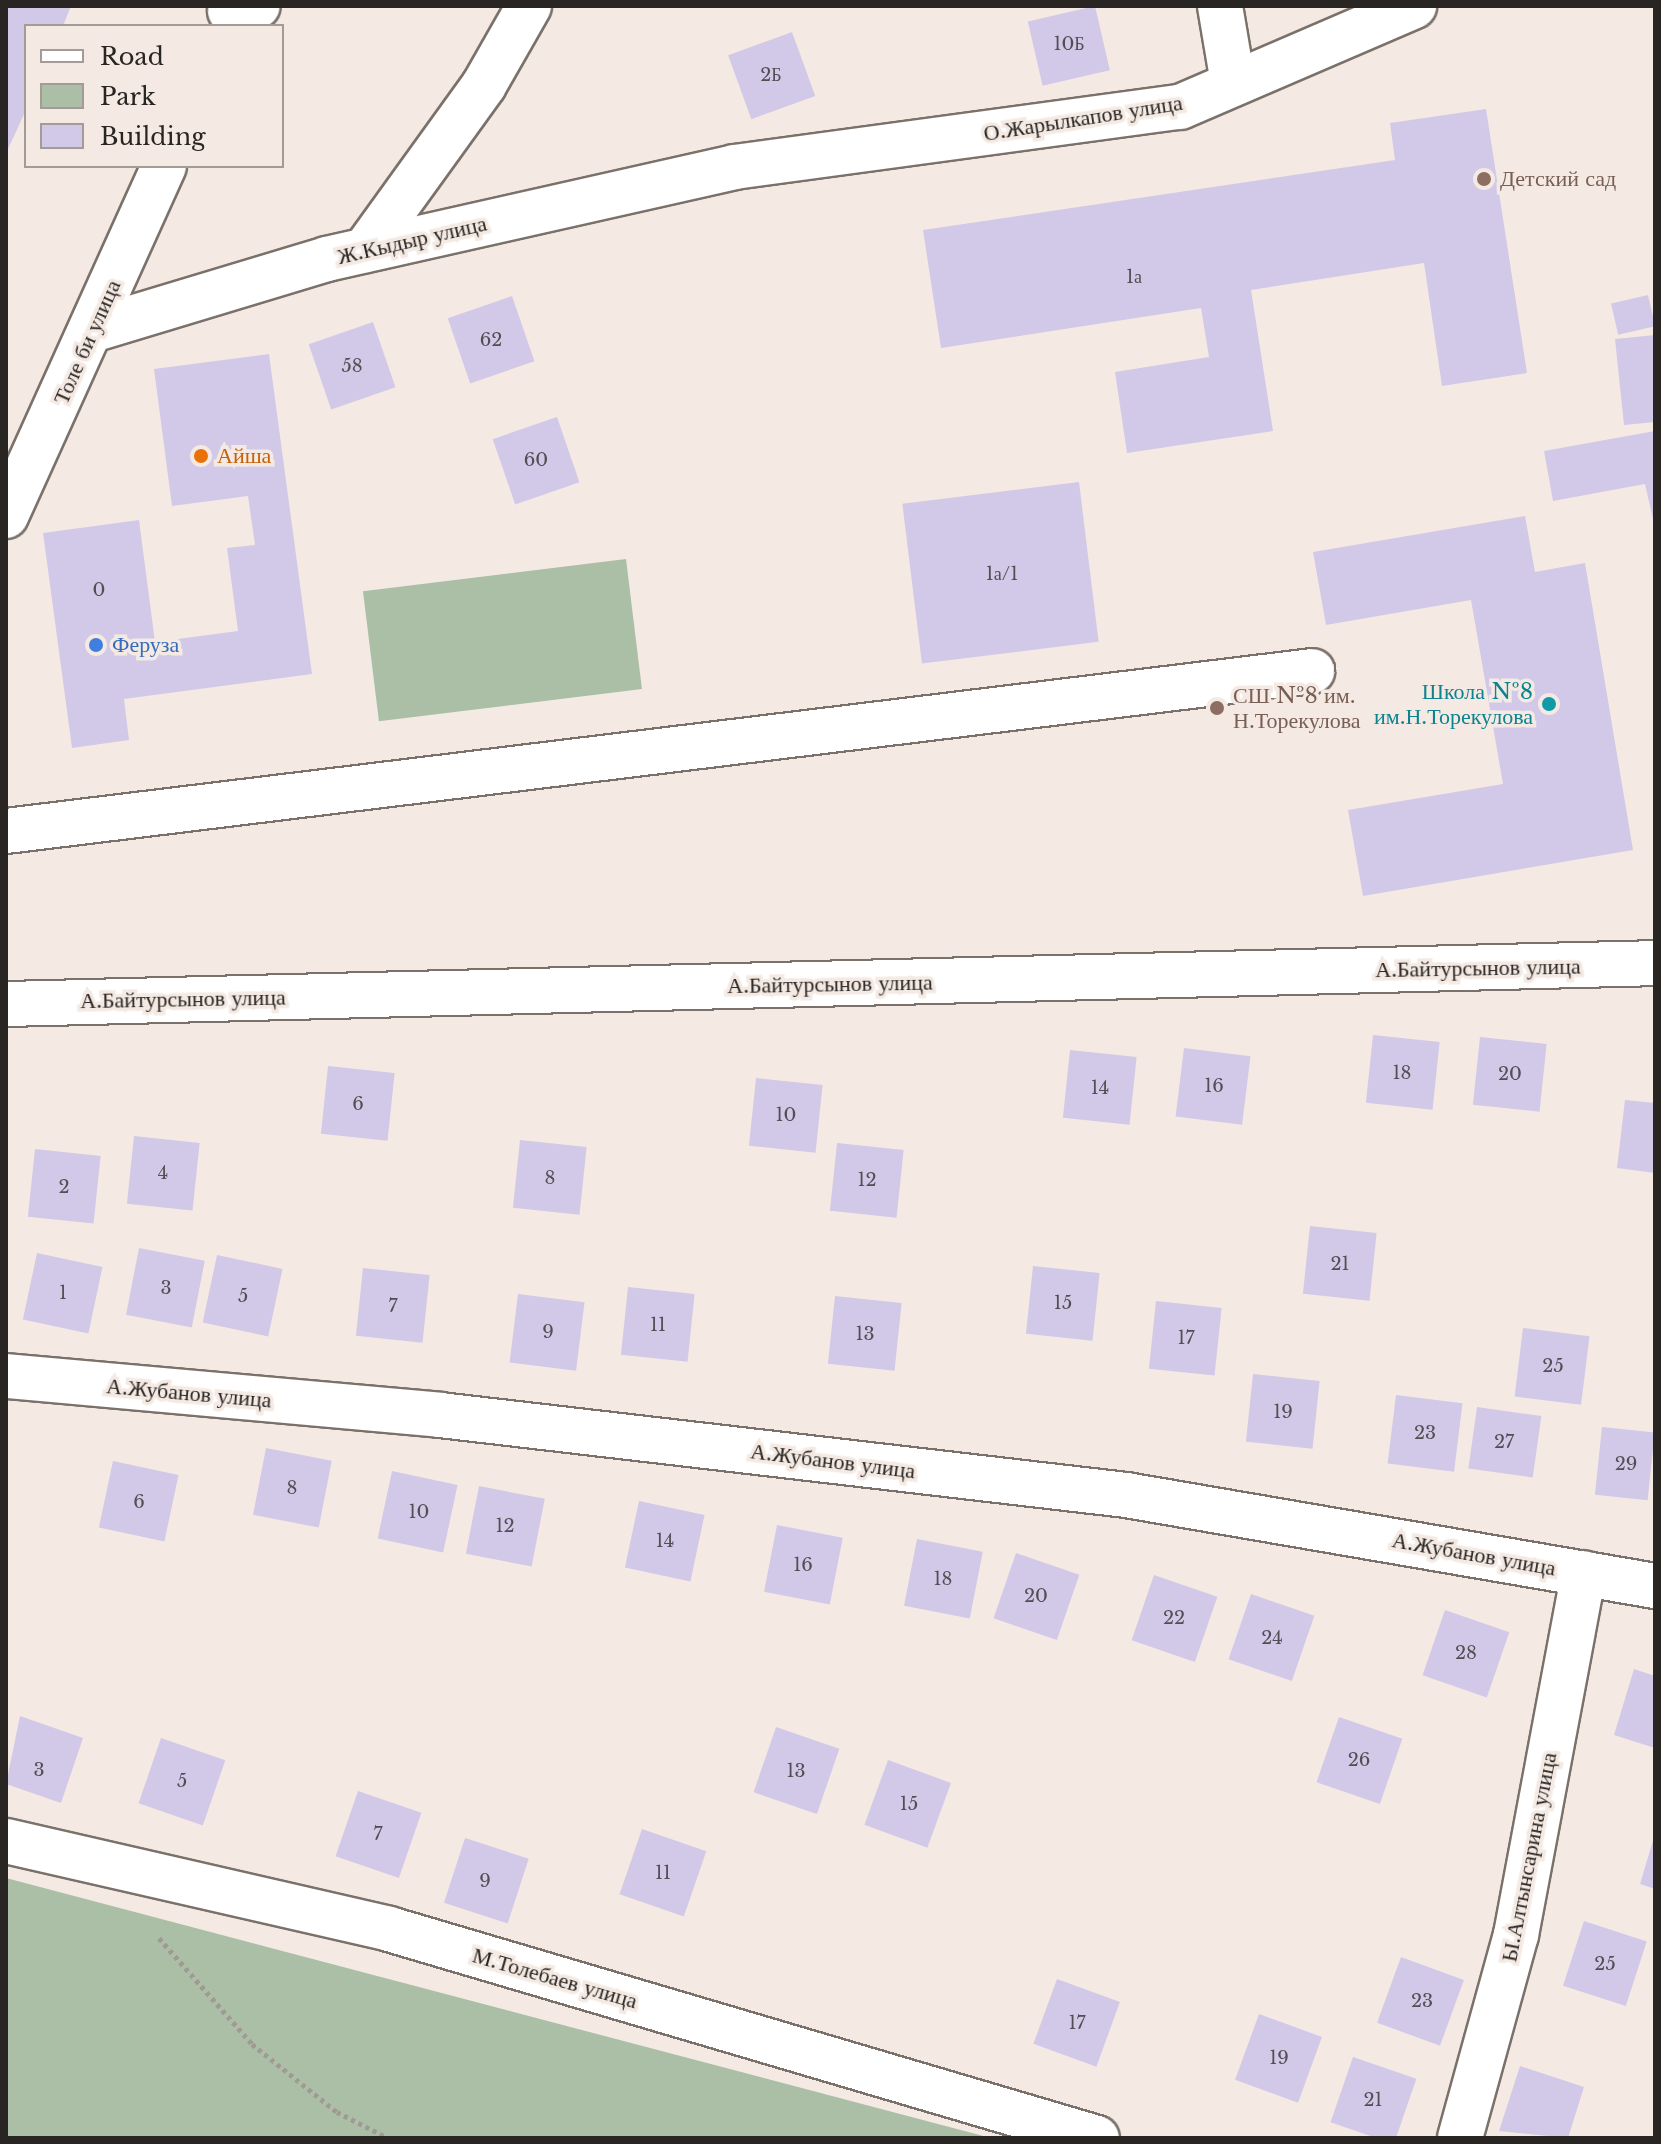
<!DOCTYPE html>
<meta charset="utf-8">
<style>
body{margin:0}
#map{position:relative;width:1661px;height:2144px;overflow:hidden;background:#f4eae3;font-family:"Libre Baskerville",serif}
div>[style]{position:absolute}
.green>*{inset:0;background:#abbfa7;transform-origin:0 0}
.building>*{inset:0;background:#d2c9e8;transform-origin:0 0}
.path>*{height:5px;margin-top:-2.5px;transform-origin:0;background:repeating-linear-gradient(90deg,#a19994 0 4px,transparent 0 8px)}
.roads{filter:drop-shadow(2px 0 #7a716a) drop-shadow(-2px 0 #7a716a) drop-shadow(0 2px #7a716a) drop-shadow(0 -2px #7a716a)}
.minor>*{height:44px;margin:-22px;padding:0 22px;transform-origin:22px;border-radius:22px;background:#fff}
.dots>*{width:22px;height:22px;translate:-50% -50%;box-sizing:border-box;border:4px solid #f4eae3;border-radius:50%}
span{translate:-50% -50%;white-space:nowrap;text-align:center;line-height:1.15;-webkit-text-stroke:7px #f4eae3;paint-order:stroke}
.number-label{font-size:18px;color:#534e54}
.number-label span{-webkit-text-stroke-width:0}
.street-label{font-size:22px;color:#292522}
.education-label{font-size:22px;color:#785e54}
.left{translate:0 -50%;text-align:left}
.food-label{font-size:22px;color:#c56008}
.shop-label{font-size:22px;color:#366cbe}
.culture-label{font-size:22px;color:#0d838f}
.right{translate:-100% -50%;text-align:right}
.frame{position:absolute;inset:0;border:8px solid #292522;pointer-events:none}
.legend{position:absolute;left:24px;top:24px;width:260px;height:144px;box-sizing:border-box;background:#f4eae3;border:2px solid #a39b96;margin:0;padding:10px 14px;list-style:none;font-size:24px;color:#292522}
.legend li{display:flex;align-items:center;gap:16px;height:40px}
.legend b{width:40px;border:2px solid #a39b96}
</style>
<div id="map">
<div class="green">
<i style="left:626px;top:559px;width:131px;height:265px;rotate:83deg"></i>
<i style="clip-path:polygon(6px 1878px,991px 2138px,6px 2138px)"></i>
</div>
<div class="building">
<i style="clip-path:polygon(6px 6px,71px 6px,63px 26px,26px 26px,26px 110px,8px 149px)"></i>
<i style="left:1095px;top:6px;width:66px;height:69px;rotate:77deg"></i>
<i style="left:792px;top:32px;width:68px;height:68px;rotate:70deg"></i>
<i style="clip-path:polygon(1486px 109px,1527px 373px,1442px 386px,1424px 263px,1251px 290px,1273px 431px,1127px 453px,1115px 372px,1209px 357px,1201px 308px,941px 348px,923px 230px,1395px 160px,1390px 123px)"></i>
<i style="left:1648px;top:295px;width:32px;height:38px;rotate:77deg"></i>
<i style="left:512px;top:296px;width:69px;height:68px;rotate:71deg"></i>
<i style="left:373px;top:322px;width:69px;height:68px;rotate:71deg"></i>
<i style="clip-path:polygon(1655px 335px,1655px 422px,1624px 425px,1615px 339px)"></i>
<i style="clip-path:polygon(269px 354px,312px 674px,124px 699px,129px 740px,72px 748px,43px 533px,139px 520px,155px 642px,238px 631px,227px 548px,255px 545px,248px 496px,172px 506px,154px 369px)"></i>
<i style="left:557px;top:417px;width:69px;height:68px;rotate:71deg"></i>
<i style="clip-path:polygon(1655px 431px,1655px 528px,1645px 484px,1553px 501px,1544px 451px)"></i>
<i style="left:1079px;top:482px;width:161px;height:178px;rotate:83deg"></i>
<i style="clip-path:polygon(1525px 516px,1535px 572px,1585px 563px,1633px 850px,1363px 896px,1348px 810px,1503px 784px,1471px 600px,1326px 625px,1313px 552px)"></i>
<i style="left:1373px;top:1035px;width:67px;height:68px;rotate:6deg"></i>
<i style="left:1480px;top:1037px;width:67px;height:68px;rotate:6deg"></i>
<i style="left:1184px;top:1048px;width:67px;height:69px;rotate:7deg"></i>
<i style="left:1070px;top:1050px;width:67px;height:68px;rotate:6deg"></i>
<i style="left:328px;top:1066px;width:67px;height:68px;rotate:6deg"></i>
<i style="left:756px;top:1078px;width:67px;height:68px;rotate:6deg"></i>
<i style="clip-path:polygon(1625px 1100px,1655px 1103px,1655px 1173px,1617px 1168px)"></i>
<i style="left:134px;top:1136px;width:66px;height:68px;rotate:6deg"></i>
<i style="left:520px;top:1140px;width:67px;height:68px;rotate:6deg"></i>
<i style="left:837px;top:1143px;width:67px;height:68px;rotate:6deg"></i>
<i style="left:35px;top:1149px;width:66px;height:68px;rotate:6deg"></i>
<i style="left:1310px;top:1226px;width:67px;height:68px;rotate:6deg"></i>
<i style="left:139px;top:1248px;width:67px;height:68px;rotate:11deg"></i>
<i style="left:37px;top:1253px;width:67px;height:68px;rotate:12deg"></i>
<i style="left:217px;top:1255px;width:67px;height:69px;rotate:12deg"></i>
<i style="left:1033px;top:1266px;width:67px;height:68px;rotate:6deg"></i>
<i style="left:363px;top:1268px;width:67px;height:68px;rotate:6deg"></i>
<i style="left:628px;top:1287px;width:67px;height:68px;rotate:6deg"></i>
<i style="left:518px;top:1294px;width:67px;height:69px;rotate:7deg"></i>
<i style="left:835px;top:1296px;width:67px;height:68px;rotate:6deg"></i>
<i style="left:1156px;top:1301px;width:66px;height:68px;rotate:6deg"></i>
<i style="left:1523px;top:1328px;width:67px;height:69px;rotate:7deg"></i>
<i style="left:1253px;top:1374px;width:67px;height:68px;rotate:6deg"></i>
<i style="left:1396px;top:1395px;width:67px;height:69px;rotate:7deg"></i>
<i style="left:1477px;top:1407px;width:65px;height:62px;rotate:8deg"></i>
<i style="left:1602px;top:1427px;width:53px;height:68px;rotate:6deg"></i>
<i style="left:266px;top:1448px;width:67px;height:68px;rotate:11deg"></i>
<i style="left:113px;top:1461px;width:67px;height:68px;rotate:12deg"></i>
<i style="left:392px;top:1471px;width:67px;height:69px;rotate:12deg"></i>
<i style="left:479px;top:1486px;width:67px;height:69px;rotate:11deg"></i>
<i style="left:639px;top:1501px;width:67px;height:68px;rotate:12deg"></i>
<i style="left:777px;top:1525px;width:67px;height:68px;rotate:11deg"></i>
<i style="left:917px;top:1539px;width:67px;height:68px;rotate:11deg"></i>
<i style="left:1016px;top:1553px;width:67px;height:69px;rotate:19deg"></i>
<i style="left:1154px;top:1575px;width:67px;height:69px;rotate:19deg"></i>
<i style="left:1251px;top:1594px;width:67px;height:69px;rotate:19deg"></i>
<i style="left:1445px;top:1610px;width:68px;height:69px;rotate:19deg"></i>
<i style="clip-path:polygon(1634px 1669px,1655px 1676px,1655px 1748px,1614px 1735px)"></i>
<i style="clip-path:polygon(20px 1716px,83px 1738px,61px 1803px,6px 1784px)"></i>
<i style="left:1339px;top:1717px;width:67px;height:69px;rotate:19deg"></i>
<i style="left:776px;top:1727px;width:67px;height:69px;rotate:19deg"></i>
<i style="left:161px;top:1738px;width:68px;height:69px;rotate:19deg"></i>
<i style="left:888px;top:1760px;width:67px;height:69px;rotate:20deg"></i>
<i style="left:358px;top:1791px;width:67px;height:69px;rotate:19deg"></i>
<i style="left:642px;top:1829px;width:68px;height:69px;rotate:19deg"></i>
<i style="clip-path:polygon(1654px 1837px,1655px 1837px,1655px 1889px,1640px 1884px)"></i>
<i style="left:465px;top:1838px;width:67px;height:68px;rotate:18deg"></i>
<i style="left:1584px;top:1921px;width:66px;height:68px;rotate:18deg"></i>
<i style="left:1401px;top:1957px;width:67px;height:70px;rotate:20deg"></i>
<i style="left:1057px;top:1979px;width:67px;height:69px;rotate:20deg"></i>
<i style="left:1259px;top:2014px;width:67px;height:70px;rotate:20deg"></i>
<i style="left:1353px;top:2057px;width:67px;height:69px;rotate:19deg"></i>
<i style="clip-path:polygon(1520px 2066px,1584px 2087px,1568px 2138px,1499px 2131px)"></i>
</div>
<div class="path">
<i style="left:159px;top:1938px;width:141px;rotate:48.7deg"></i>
<i style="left:252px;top:2044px;width:109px;rotate:38.7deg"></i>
<i style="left:337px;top:2112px;width:57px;rotate:27deg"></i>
<i style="left:198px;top:2138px;width:13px"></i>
</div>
<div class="roads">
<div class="minor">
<i style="left:1220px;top:6px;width:78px;rotate:80.4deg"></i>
<i style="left:230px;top:11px;width:28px;rotate:-10deg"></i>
<i style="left:365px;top:250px;width:203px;rotate:-54.2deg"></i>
<i style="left:484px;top:85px;width:91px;rotate:-60.3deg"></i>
<i style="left:95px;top:329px;width:242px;rotate:-16.8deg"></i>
<i style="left:327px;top:259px;width:417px;rotate:-12.7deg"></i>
<i style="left:734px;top:167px;width:450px;rotate:-7.7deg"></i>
<i style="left:1180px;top:107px;width:255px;rotate:-23.3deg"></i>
<i style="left:6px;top:516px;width:384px;rotate:-65.7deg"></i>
<i style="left:6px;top:831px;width:1316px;rotate:-6.98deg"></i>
<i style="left:6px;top:1004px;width:1650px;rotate:-1.42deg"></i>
<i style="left:6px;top:1376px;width:436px;rotate:5.1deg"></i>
<i style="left:440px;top:1415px;width:691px;rotate:6.65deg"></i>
<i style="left:1126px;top:1495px;width:537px;rotate:9.76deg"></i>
<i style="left:6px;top:1841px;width:393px;rotate:12.9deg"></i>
<i style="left:389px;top:1929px;width:738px;rotate:16.45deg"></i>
<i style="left:1460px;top:2138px;width:211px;rotate:-74.6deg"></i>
<i style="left:1516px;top:1935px;width:368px;rotate:-79.4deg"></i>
</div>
</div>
<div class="dots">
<i style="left:1484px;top:179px;background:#8d6e63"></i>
<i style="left:201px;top:456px;background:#e8710a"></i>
<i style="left:96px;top:645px;background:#3f7fe0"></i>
<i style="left:1549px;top:704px;background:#0f9aa8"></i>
<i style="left:1217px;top:708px;background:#8d6e63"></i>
</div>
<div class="number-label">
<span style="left:1069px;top:44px">10Б</span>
<span style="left:771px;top:75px">2Б</span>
<span style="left:1134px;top:277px">1а</span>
<span style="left:491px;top:340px">62</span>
<span style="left:352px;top:366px">58</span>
<span style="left:536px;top:460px">60</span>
<span style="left:1002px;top:574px">1а/1</span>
<span style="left:99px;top:590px">0</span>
<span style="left:1402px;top:1073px">18</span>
<span style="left:1510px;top:1074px">20</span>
<span style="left:1214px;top:1086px">16</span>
<span style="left:1100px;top:1088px">14</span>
<span style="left:358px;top:1104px">6</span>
<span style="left:786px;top:1115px">10</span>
<span style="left:163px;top:1173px">4</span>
<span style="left:550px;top:1178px">8</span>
<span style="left:867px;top:1180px">12</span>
<span style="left:64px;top:1187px">2</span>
<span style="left:1340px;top:1264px">21</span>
<span style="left:166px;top:1288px">3</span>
<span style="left:63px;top:1293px">1</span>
<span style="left:243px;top:1296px">5</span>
<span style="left:1063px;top:1303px">15</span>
<span style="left:393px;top:1306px">7</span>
<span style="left:658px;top:1325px">11</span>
<span style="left:548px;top:1332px">9</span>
<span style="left:865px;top:1334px">13</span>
<span style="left:1186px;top:1338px">17</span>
<span style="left:1553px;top:1366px">25</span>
<span style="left:1283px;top:1412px">19</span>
<span style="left:1425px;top:1433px">23</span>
<span style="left:1504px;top:1442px">27</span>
<span style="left:1626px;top:1464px">29</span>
<span style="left:292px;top:1488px">8</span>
<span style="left:139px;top:1502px">6</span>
<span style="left:419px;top:1512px">10</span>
<span style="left:505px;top:1526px">12</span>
<span style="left:665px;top:1541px">14</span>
<span style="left:803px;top:1565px">16</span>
<span style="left:943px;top:1579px">18</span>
<span style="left:1036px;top:1596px">20</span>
<span style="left:1174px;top:1618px">22</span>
<span style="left:1272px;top:1638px">24</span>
<span style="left:1466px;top:1653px">28</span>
<span style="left:1359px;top:1760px">26</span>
<span style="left:39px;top:1770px">3</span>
<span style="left:796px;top:1771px">13</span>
<span style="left:182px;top:1781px">5</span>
<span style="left:909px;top:1804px">15</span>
<span style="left:378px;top:1834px">7</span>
<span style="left:663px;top:1873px">11</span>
<span style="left:485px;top:1881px">9</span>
<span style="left:1605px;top:1964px">25</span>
<span style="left:1422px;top:2001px">23</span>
<span style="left:1077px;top:2023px">17</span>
<span style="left:1279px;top:2058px">19</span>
<span style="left:1373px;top:2100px">21</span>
</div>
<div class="street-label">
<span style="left:1083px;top:118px;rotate:-9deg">О.Жарылкапов улица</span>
<span style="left:412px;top:240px;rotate:-13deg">Ж.Кыдыр улица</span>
<span style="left:87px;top:342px;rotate:-66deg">Толе би улица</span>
<span style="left:1478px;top:968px;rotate:-1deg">А.Байтурсынов улица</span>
<span style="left:830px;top:984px;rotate:-1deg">А.Байтурсынов улица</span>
<span style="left:183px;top:999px;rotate:-1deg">А.Байтурсынов улица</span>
<span style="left:189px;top:1393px;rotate:5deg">А.Жубанов улица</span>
<span style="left:833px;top:1461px;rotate:7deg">А.Жубанов улица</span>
<span style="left:1474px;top:1554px;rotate:10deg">А.Жубанов улица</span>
<span style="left:1529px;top:1857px;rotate:-79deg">Ы.Алтынсарина улица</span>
<span style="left:555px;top:1978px;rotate:16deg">М.Толебаев улица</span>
</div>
<div class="education-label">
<span class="left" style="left:1500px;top:179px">Детский сад</span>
<span class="left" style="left:1233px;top:708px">СШ №8 им.<br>Н.Торекулова</span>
</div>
<div class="food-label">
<span class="left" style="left:217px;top:456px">Айша</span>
</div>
<div class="shop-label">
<span class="left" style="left:112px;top:645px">Феруза</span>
</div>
<div class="culture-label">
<span class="right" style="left:1533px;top:704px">Школа №8<br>им.Н.Торекулова</span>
</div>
<div class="frame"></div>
<ul class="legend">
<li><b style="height:10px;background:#fff"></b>Road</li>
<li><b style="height:22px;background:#abbfa7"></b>Park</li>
<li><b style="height:22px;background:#d2c9e8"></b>Building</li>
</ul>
</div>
